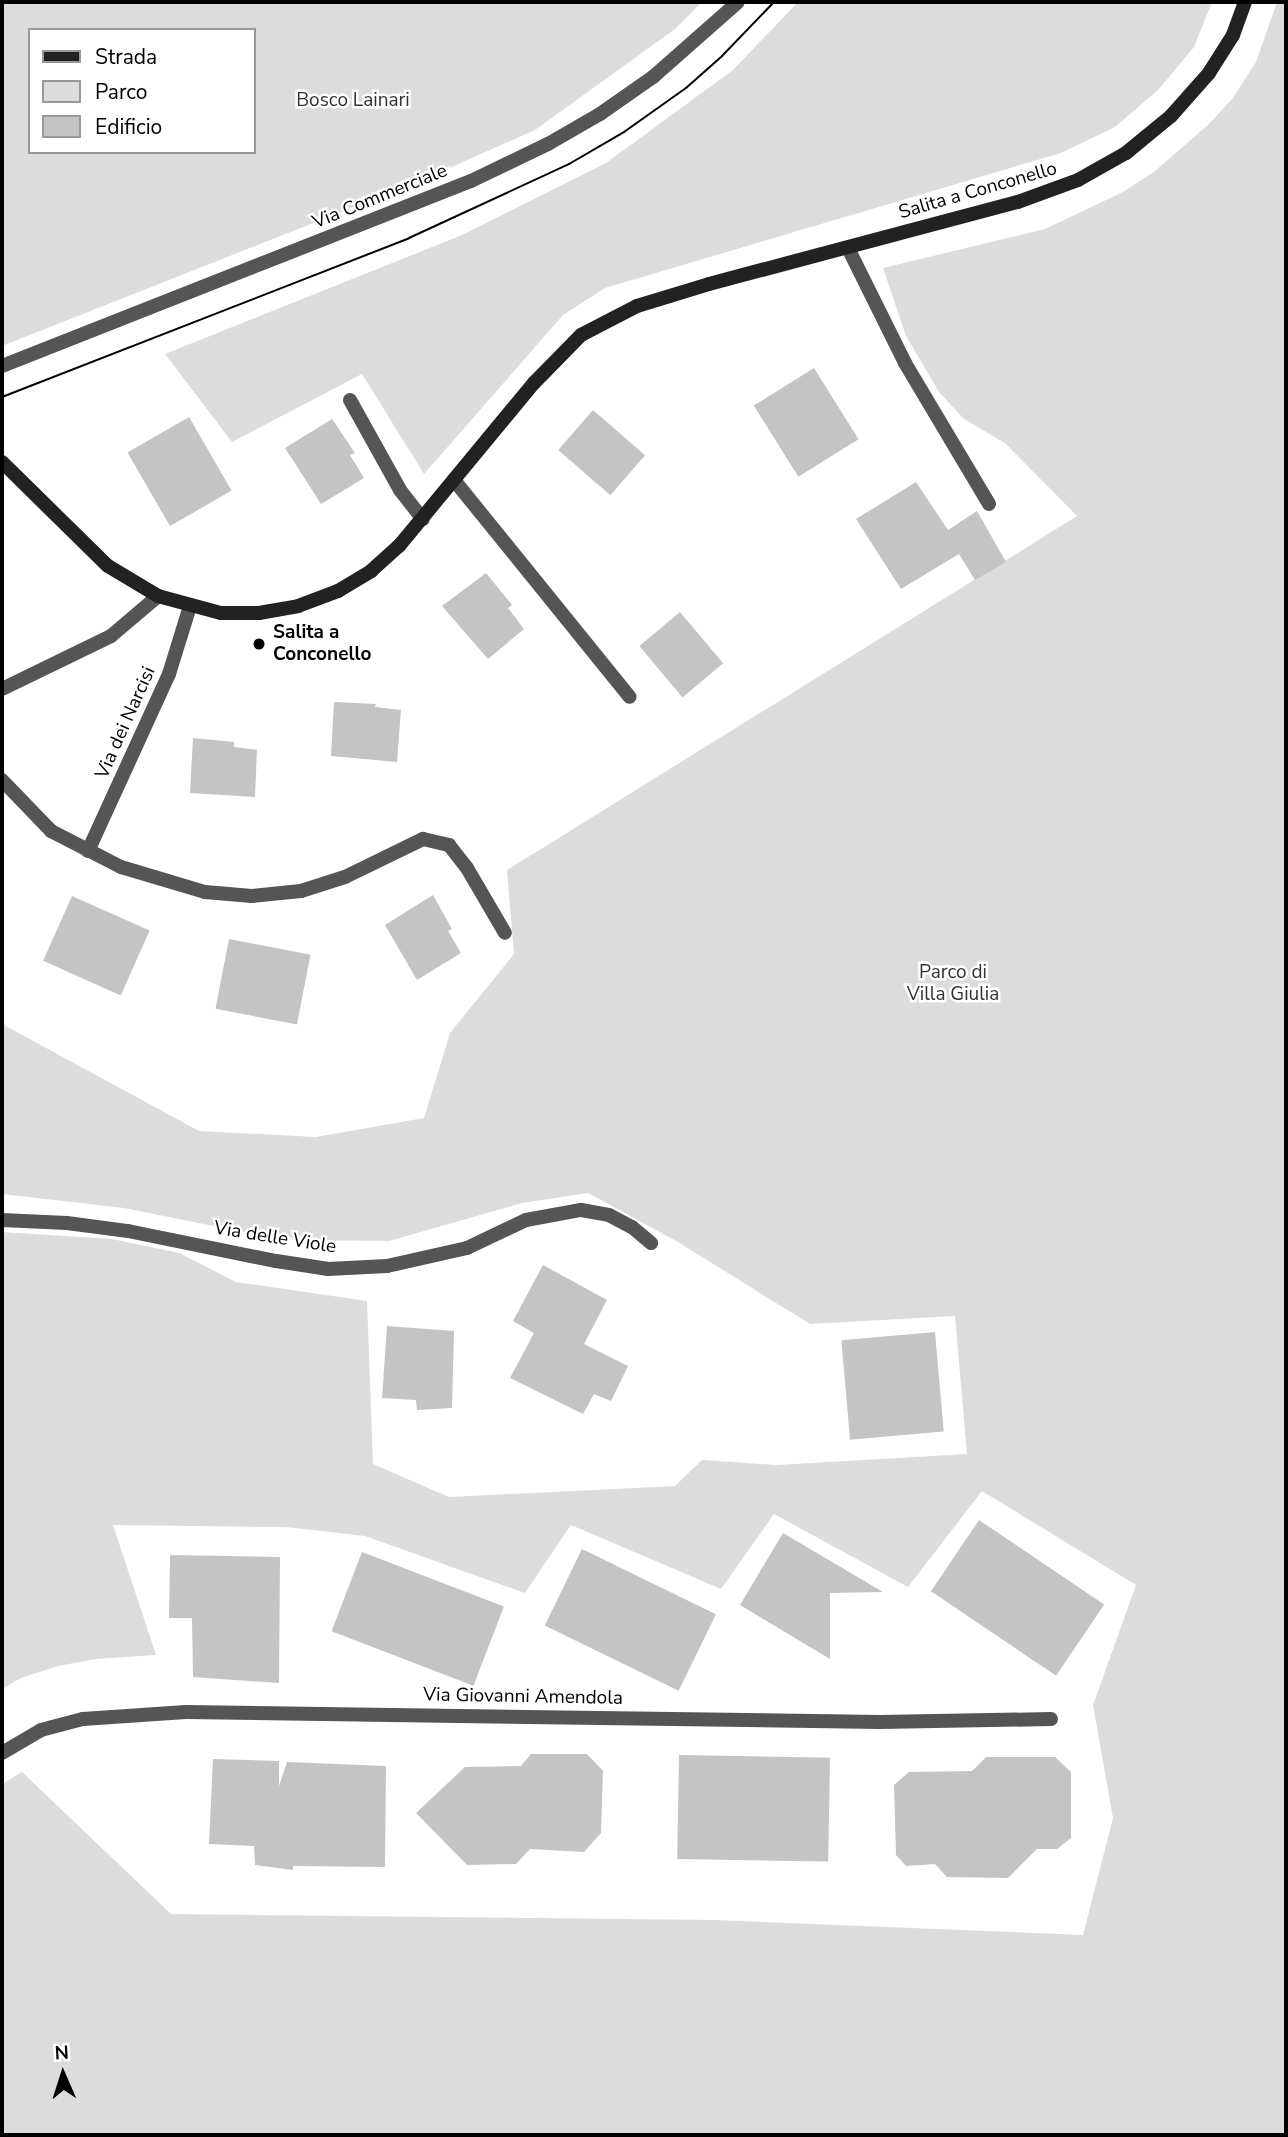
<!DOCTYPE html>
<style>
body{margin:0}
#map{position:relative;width:1288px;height:2137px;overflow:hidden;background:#fff;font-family:"Nunito Sans",sans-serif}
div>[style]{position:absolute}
.green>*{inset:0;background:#dcdcdc}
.building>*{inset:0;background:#c4c4c4;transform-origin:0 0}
.minor>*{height:14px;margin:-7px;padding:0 7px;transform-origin:7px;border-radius:7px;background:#555}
.secondary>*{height:14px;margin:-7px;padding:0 7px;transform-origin:7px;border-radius:7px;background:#222}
.tram>*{height:2px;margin:-1px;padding:0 1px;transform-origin:1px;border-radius:1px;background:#000}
.dots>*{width:19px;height:19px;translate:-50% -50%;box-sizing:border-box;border:4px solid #fff;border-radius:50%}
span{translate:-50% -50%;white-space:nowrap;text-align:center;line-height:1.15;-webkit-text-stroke:5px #fff;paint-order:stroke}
.park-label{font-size:19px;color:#333}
.street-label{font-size:19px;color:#000}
.poi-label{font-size:19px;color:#000;font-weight:700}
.left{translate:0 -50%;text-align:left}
.frame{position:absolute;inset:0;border:4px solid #000;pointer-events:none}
.legend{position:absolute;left:28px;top:28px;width:228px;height:126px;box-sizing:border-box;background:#fff;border:2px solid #999;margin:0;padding:9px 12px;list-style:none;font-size:21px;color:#000}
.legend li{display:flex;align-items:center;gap:14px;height:35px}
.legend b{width:35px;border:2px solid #999}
.north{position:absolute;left:28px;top:2039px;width:70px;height:70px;-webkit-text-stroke:5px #fff;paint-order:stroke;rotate:357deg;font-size:19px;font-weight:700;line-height:28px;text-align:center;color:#000}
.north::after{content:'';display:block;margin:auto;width:24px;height:32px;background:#000;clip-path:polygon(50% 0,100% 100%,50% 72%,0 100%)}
</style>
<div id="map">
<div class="green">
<i style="clip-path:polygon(evenodd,2px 2px,702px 2px,675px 29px,535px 130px,427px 178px,2px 346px,2px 2px,30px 30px,254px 30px,254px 152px,30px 152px,30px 30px)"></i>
<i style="clip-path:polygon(798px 2px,1212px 2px,1194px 47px,1159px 89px,1115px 127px,1061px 153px,605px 288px,563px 315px,424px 474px,362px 374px,232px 442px,165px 354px,462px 235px,606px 163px,733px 70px)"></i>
<i style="clip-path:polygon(1277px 2px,1286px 2px,1286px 2135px,2px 2135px,2px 1784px,22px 1772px,171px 1914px,715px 1920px,1083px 1935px,1113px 1818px,1093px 1705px,1136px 1585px,982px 1491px,908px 1587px,774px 1514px,721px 1589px,571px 1525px,525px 1593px,365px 1536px,286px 1527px,113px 1525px,156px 1655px,96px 1659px,58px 1666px,21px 1678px,2px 1689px,2px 1232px,112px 1239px,179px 1253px,236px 1282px,367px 1301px,373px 1464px,449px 1497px,675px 1486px,702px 1460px,777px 1465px,967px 1454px,955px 1316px,810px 1324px,678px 1242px,588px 1193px,522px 1203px,389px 1241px,284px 1240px,124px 1208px,2px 1194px,2px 1024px,199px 1131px,316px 1137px,424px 1118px,450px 1033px,514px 954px,507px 870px,1077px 516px,1006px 444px,963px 418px,939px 392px,906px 336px,883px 268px,1045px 229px,1123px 192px,1155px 171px,1209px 124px,1232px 99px,1256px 62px)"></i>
</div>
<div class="building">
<i style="left:814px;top:368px;width:84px;height:71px;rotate:58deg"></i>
<i style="left:593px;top:410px;width:69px;height:53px;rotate:41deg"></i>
<i style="left:189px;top:417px;width:85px;height:71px;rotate:60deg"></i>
<i style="clip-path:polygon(332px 419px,355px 453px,350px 455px,364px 478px,321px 504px,285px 448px)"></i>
<i style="clip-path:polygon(916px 482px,948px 530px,977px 511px,1006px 562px,975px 580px,959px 554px,901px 589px,856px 519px)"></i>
<i style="clip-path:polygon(486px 573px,512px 605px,508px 608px,524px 629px,488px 659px,442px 606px)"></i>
<i style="left:680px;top:612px;width:67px;height:53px;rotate:50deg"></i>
<i style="clip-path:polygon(334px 702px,376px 704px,375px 707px,401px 710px,397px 762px,331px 756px)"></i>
<i style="clip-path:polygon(193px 738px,234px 742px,234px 747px,257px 750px,255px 797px,190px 793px)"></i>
<i style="clip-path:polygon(433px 895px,452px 929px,448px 931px,461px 953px,417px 980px,385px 925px)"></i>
<i style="left:72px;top:896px;width:85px;height:71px;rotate:24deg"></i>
<i style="left:229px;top:939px;width:83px;height:71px;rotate:11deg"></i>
<i style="clip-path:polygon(543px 1265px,607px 1300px,584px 1344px,628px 1366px,611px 1401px,594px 1394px,583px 1414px,510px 1378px,534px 1333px,513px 1321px)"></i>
<i style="clip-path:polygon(387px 1326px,454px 1331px,452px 1408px,417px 1410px,416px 1400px,382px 1398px)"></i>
<i style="left:935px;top:1332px;width:100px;height:94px;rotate:85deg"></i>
<i style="left:979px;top:1520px;width:151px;height:86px;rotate:34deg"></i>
<i style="clip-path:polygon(783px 1533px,883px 1592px,830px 1593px,830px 1659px,740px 1605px)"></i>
<i style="left:582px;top:1549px;width:149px;height:85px;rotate:26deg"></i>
<i style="left:362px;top:1552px;width:152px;height:85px;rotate:21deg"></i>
<i style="clip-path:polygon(170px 1555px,280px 1557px,279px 1683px,193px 1677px,192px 1618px,169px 1618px)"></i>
<i style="clip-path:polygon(531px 1754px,587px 1754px,603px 1771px,601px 1833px,584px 1852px,530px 1849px,516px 1864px,467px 1865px,416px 1813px,465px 1767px,521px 1766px)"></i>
<i style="left:679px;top:1755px;width:151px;height:104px;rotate:1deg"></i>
<i style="clip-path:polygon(986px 1757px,1055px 1757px,1071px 1772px,1071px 1838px,1057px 1849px,1037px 1849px,1008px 1878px,947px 1877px,935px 1864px,906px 1866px,896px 1855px,894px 1785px,909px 1772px,972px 1771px)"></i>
<i style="clip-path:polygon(213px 1759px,279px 1761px,279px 1786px,287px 1762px,386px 1766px,385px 1867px,293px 1866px,293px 1870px,255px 1865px,254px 1846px,209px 1844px)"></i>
</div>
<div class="minor">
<i style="left:848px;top:248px;width:128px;rotate:63.6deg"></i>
<i style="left:905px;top:363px;width:164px;rotate:59.2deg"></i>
<i style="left:2px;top:366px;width:504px;rotate:-21.53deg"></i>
<i style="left:471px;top:181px;width:85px;rotate:-25.7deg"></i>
<i style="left:548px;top:144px;width:60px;rotate:-30deg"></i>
<i style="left:600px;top:114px;width:65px;rotate:-34.9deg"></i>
<i style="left:653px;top:77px;width:113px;rotate:-41.4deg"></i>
<i style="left:350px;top:400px;width:103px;rotate:60.9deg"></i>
<i style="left:400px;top:490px;width:37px;rotate:52deg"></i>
<i style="left:454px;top:480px;width:279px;rotate:51deg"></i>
<i style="left:2px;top:689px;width:121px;rotate:-25.9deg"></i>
<i style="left:111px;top:636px;width:62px;rotate:-40.4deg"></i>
<i style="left:2px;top:780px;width:71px;rotate:46.1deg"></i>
<i style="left:51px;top:831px;width:79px;rotate:27.2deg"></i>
<i style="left:121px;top:867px;width:88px;rotate:16.6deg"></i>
<i style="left:205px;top:892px;width:47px;rotate:4.9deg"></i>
<i style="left:252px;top:896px;width:49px;rotate:-5.8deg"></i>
<i style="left:301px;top:891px;width:46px;rotate:-17.7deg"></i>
<i style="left:345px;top:877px;width:87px;rotate:-26deg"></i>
<i style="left:423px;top:839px;width:27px;rotate:13deg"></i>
<i style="left:449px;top:845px;width:29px;rotate:52deg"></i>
<i style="left:467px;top:868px;width:75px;rotate:59.7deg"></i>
<i style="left:88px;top:851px;width:195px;rotate:-65.4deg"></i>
<i style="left:169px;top:674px;width:71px;rotate:-72.8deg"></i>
<i style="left:2px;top:1220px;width:65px;rotate:2.6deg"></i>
<i style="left:67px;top:1223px;width:62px;rotate:7.5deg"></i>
<i style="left:128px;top:1231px;width:151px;rotate:11.5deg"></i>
<i style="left:276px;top:1261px;width:53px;rotate:8.7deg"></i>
<i style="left:328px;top:1269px;width:59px;rotate:-2.9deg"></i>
<i style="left:387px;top:1266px;width:82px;rotate:-12.7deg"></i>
<i style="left:467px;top:1248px;width:65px;rotate:-25.4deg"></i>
<i style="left:526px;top:1220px;width:56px;rotate:-10.3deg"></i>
<i style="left:581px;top:1210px;width:28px;rotate:10deg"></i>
<i style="left:609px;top:1215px;width:26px;rotate:28deg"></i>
<i style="left:632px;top:1227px;width:25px;rotate:40deg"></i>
<i style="left:2px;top:1753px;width:45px;rotate:-30.5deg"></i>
<i style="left:41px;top:1730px;width:43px;rotate:-14.7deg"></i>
<i style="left:83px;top:1719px;width:103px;rotate:-3.9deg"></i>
<i style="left:186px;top:1712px;width:694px;rotate:0.83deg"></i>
<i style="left:880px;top:1722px;width:171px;rotate:-1deg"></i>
</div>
<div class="secondary">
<i style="left:2px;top:462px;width:148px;rotate:44.5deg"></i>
<i style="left:108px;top:566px;width:58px;rotate:31deg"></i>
<i style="left:158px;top:596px;width:65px;rotate:15.1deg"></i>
<i style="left:221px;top:613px;width:38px"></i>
<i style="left:259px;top:613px;width:40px;rotate:-10deg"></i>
<i style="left:298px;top:606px;width:43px;rotate:-20.6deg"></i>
<i style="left:338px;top:591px;width:39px;rotate:-31deg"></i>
<i style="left:371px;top:571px;width:38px;rotate:-42deg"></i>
<i style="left:399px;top:546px;width:212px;rotate:-50.4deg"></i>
<i style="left:534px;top:383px;width:67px;rotate:-45.6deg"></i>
<i style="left:581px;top:335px;width:63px;rotate:-27.4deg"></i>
<i style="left:637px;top:306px;width:75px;rotate:-17deg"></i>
<i style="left:709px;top:284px;width:320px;rotate:-14.9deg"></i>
<i style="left:1018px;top:202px;width:64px;rotate:-20.1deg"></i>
<i style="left:1078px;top:180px;width:55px;rotate:-29.4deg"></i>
<i style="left:1126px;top:153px;width:58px;rotate:-39.4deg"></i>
<i style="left:1171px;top:116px;width:57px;rotate:-48.5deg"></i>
<i style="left:1209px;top:73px;width:45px;rotate:-57.7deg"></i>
<i style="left:1233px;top:35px;width:35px;rotate:-70deg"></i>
</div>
<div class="tram">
<i style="left:2px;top:397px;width:437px;rotate:-21.3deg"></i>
<i style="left:409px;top:238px;width:176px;rotate:-24.8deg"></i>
<i style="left:569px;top:164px;width:64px;rotate:-30.2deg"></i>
<i style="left:624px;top:132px;width:76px;rotate:-35.4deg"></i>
<i style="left:686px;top:88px;width:48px;rotate:-41.6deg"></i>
<i style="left:722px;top:56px;width:75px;rotate:-46.1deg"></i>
</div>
<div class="dots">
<i style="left:259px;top:644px;background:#000"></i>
</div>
<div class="park-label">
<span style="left:353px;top:101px">Bosco Lainari</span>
<span style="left:953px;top:984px">Parco di<br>Villa Giulia</span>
</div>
<div class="street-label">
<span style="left:978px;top:191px;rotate:-16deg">Salita a Conconello</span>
<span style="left:380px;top:197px;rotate:-22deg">Via Commerciale</span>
<span style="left:126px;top:723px;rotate:-66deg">Via dei Narcisi</span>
<span style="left:275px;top:1238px;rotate:9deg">Via delle Viole</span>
<span style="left:523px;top:1697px;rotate:1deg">Via Giovanni Amendola</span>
</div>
<div class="poi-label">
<span class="left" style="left:273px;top:644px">Salita a<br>Conconello</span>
</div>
<div class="frame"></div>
<ul class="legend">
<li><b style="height:9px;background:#222"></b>Strada</li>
<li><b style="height:19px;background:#dcdcdc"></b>Parco</li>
<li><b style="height:19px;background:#c4c4c4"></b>Edificio</li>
</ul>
<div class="north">N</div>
</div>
